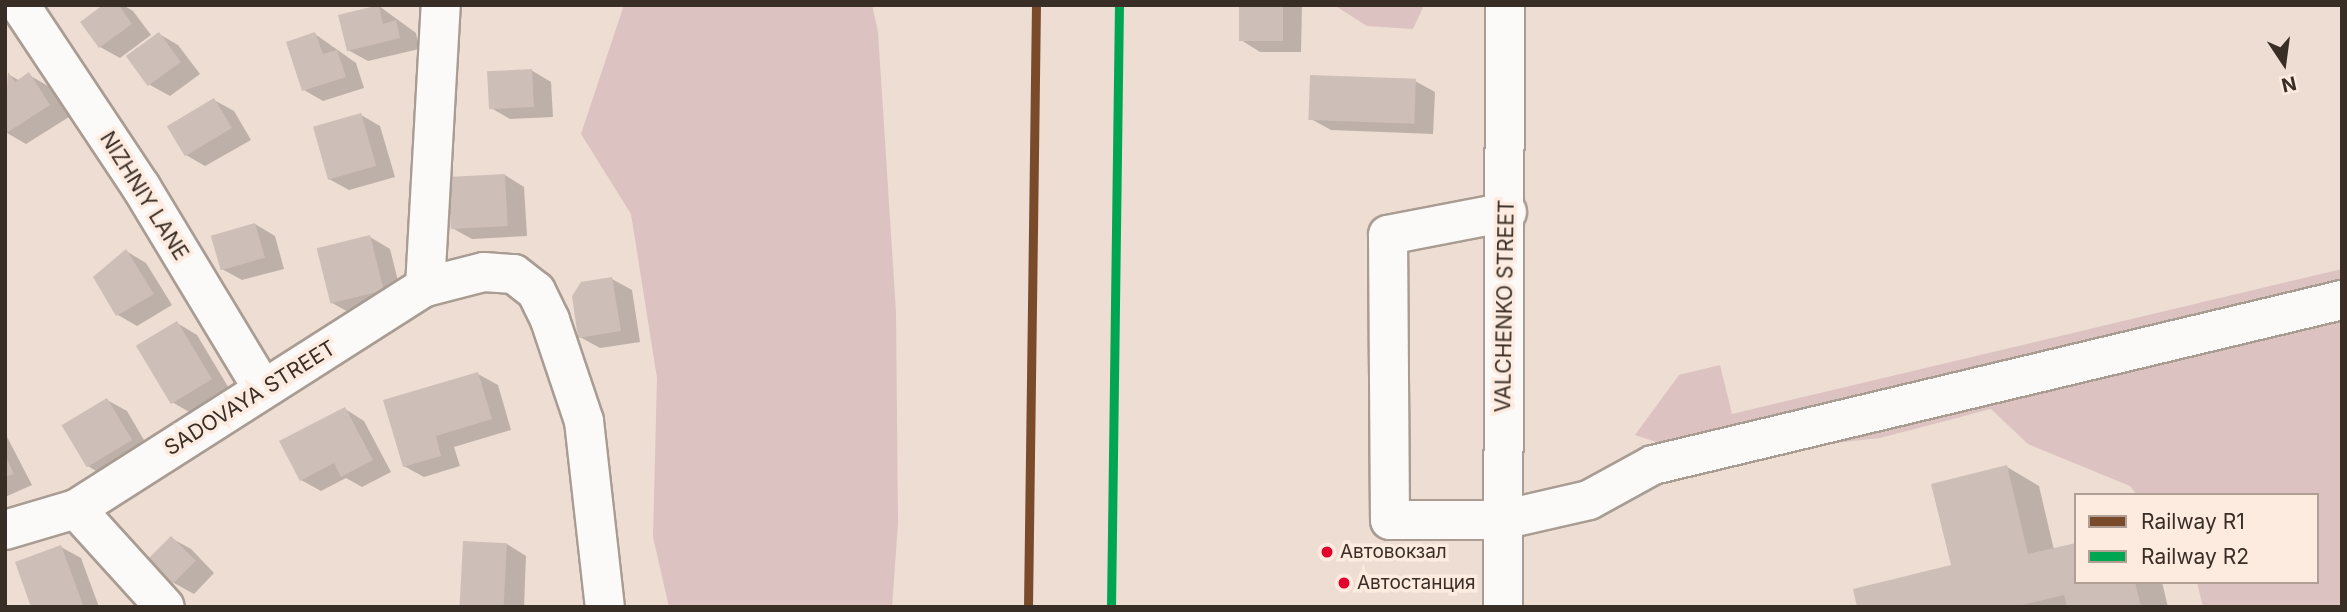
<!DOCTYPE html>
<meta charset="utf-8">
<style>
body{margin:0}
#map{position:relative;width:2347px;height:612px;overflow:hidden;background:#edddd2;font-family:Inter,sans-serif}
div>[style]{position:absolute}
.green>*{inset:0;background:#ddc2c2}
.shadow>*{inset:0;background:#0003}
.building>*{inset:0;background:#cebeb8;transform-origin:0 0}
.roads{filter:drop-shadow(2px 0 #a89c93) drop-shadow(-2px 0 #a89c93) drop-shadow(0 2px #a89c93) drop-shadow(0 -2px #a89c93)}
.minor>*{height:38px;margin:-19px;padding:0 19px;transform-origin:19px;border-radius:19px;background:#fcfaf8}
.major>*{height:38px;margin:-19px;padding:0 19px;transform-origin:19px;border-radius:19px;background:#fcfaf8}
.rail-1>*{height:9px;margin:-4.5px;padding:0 4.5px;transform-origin:4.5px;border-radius:4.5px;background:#7a4b2a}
.rail-2>*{height:9px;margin:-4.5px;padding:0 4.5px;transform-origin:4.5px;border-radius:4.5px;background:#00a651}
.dots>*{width:19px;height:19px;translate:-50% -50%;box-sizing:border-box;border:4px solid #fdebdf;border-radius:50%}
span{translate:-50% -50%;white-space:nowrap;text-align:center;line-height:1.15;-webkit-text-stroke:7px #fdebdf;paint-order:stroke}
.bus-label{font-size:19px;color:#392e26}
.left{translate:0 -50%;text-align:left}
.street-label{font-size:21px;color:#392e26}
.frame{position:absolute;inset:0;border:7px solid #392e26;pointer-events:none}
.legend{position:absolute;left:2074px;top:493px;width:245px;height:91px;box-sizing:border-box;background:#fdebdf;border:2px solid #af9f95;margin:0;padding:9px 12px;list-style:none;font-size:21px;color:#392e26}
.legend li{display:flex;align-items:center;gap:14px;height:35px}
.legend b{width:35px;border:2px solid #af9f95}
.north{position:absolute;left:2249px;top:28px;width:70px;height:70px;-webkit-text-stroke:5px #fdebdf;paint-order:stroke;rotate:167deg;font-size:19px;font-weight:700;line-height:28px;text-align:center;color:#392e26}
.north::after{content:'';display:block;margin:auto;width:24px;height:32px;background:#392e26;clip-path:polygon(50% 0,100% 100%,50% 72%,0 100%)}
</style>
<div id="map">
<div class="green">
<i style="clip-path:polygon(624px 5px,872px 5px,878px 32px,896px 312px,898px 523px,892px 607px,669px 607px,653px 537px,657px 378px,631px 214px,581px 134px)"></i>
<i style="clip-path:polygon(1334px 5px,1424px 5px,1413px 29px,1367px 26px)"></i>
<i style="clip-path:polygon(2342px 269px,2342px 607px,2203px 607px,2197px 582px,2317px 582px,2317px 495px,2137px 495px,2130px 486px,2028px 444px,1991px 409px,1880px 438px,1702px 457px,1635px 435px,1679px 375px,1720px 365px,1732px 414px)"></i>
</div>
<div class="shadow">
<i style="clip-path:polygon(106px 5px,123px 5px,133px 11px,151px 35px,120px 58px,100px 47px)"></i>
<i style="clip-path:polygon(1241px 5px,1302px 5px,1301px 52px,1260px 52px,1241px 40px)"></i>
<i style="clip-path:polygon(379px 6px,416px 33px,419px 49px,368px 61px,348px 50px)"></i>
<i style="clip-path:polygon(159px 34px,178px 45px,200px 74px,170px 96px,150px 85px)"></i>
<i style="clip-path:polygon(315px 34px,356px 63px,364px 88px,323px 101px,304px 90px)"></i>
<i style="clip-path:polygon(531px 70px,551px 82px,553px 117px,510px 119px,491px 108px)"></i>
<i style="clip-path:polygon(8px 74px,20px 81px,29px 75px,48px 86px,69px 117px,26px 144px,7px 133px)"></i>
<i style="clip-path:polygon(1415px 81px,1435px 92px,1433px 134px,1331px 130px,1311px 119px)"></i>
<i style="clip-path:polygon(214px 100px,234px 111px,251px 140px,205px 166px,186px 155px)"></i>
<i style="clip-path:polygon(361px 115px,380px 126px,395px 177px,349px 190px,329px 179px)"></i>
<i style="clip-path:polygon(505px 175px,524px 187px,527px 236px,472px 239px,452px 228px)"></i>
<i style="clip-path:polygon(255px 224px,275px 236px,284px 269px,242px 280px,222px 269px)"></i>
<i style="clip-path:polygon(370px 237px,390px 249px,403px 301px,352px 314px,332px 303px)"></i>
<i style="clip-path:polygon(126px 251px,146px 263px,172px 305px,137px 326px,118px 315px,95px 278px)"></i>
<i style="clip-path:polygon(612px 279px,632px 290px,640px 342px,600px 348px,580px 337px)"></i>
<i style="clip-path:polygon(177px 323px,197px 335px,230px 390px,191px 413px,172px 402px)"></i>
<i style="clip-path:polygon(478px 374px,498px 385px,511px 430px,454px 447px,460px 466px,424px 477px,404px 466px)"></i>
<i style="clip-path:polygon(107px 400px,127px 411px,151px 452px,107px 478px,88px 466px)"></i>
<i style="clip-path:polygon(345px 409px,364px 421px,391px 472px,362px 487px,346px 478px,321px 491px,301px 480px)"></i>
<i style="clip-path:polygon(5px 433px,32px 485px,5px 497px)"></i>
<i style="clip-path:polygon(2007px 467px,2039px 486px,2054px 550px,2076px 582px,2162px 582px,2168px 607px,1859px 607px,1953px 567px)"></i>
<i style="clip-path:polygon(171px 538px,191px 549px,214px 573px,194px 594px,174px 583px)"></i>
<i style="clip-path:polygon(507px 544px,526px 556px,524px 607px,462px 607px)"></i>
<i style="clip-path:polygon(61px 547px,81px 558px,99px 607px,33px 607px)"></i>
</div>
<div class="building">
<i style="clip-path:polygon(103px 5px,119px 5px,132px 24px,99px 48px,80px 22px)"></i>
<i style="clip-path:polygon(379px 5px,383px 24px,396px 20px,400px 38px,347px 51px,338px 15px)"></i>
<i style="left:1239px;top:5px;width:44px;height:36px"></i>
<i style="left:159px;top:32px;width:37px;height:41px;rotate:54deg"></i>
<i style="clip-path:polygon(315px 32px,323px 54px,337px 50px,346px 77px,302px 91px,286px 42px)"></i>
<i style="left:532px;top:69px;width:38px;height:45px;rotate:87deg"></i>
<i style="clip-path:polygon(8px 72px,15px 82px,29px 72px,50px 105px,5px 134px)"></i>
<i style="left:1310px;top:75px;width:106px;height:45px;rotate:2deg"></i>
<i style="left:214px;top:98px;width:35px;height:55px;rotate:59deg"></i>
<i style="left:361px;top:113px;width:55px;height:50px;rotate:74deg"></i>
<i style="left:505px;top:174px;width:52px;height:57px;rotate:87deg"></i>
<i style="left:255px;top:223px;width:36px;height:46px;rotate:74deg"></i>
<i style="left:370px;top:235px;width:57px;height:55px;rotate:76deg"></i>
<i style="clip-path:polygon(126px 249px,154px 294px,116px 316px,93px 277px)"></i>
<i style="clip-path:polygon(612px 277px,621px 331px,578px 338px,572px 296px,581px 282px)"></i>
<i style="left:177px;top:321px;width:68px;height:48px;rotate:59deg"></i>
<i style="clip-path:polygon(478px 372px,492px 419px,436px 436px,441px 456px,403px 467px,383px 400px)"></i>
<i style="left:107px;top:398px;width:49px;height:53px;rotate:59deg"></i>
<i style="clip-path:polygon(345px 407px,373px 460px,341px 477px,334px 463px,300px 481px,279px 441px)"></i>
<i style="clip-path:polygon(5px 455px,14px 474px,5px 477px)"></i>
<i style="clip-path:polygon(2007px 465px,2028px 554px,2076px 543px,2076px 582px,2135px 582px,2141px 607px,2067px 607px,2064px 595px,2014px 607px,1857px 607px,1853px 589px,1951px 565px,1931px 484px)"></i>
<i style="left:171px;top:536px;width:35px;height:33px;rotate:45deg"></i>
<i style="left:463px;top:541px;width:44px;height:66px;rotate:3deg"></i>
<i style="clip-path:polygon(61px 545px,83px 605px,31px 607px,15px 562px)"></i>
</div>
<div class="roads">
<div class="minor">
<i style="left:20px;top:5px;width:219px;rotate:56.4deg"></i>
<i style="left:141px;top:187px;width:236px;rotate:58.9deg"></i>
<i style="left:1507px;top:212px;width:121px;rotate:169.1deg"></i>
<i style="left:1388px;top:235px;width:285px;rotate:89.6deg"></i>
<i style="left:1390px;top:520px;width:112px"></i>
<i style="left:1502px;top:520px;width:89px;rotate:-12.9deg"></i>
<i style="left:1589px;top:500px;width:73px;rotate:-28.7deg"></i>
<i style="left:1653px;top:465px;width:708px;rotate:-13.47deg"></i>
<i style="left:425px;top:287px;width:282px;rotate:-86.8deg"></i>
<i style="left:76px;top:509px;width:132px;rotate:47.8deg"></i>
<i style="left:5px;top:530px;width:74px;rotate:-16.5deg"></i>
<i style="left:76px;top:509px;width:414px;rotate:-32.5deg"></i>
<i style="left:425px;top:287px;width:61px;rotate:-14.3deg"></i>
<i style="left:484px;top:272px;width:30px;rotate:4deg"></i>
<i style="left:514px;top:274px;width:28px;rotate:38deg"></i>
<i style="left:536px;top:291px;width:32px;rotate:64deg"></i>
<i style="left:550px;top:320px;width:107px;rotate:71.4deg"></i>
<i style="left:584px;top:421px;width:187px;rotate:83.6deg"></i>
</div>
<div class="major">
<i style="left:1503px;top:607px;width:602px;rotate:-89.81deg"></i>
</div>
</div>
<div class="rail-1">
<i style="left:1028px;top:607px;width:602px;rotate:-89.24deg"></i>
</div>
<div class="rail-2">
<i style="left:1111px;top:607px;width:602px;rotate:-89.24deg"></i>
</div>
<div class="dots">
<i style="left:1327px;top:552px;background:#e4002b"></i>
<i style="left:1344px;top:583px;background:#e4002b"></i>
</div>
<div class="bus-label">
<span class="left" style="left:1340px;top:552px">Автовокзал</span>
<span class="left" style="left:1357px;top:583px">Автостанция</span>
</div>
<div class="street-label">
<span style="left:144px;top:196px;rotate:58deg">NIZHNIY LANE</span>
<span style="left:1505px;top:306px;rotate:-89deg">VALCHENKO STREET</span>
<span style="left:250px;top:398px;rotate:-32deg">SADOVAYA STREET</span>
</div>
<div class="frame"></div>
<ul class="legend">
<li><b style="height:9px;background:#7a4b2a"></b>Railway R1</li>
<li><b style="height:9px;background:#00a651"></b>Railway R2</li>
</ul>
<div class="north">N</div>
</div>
